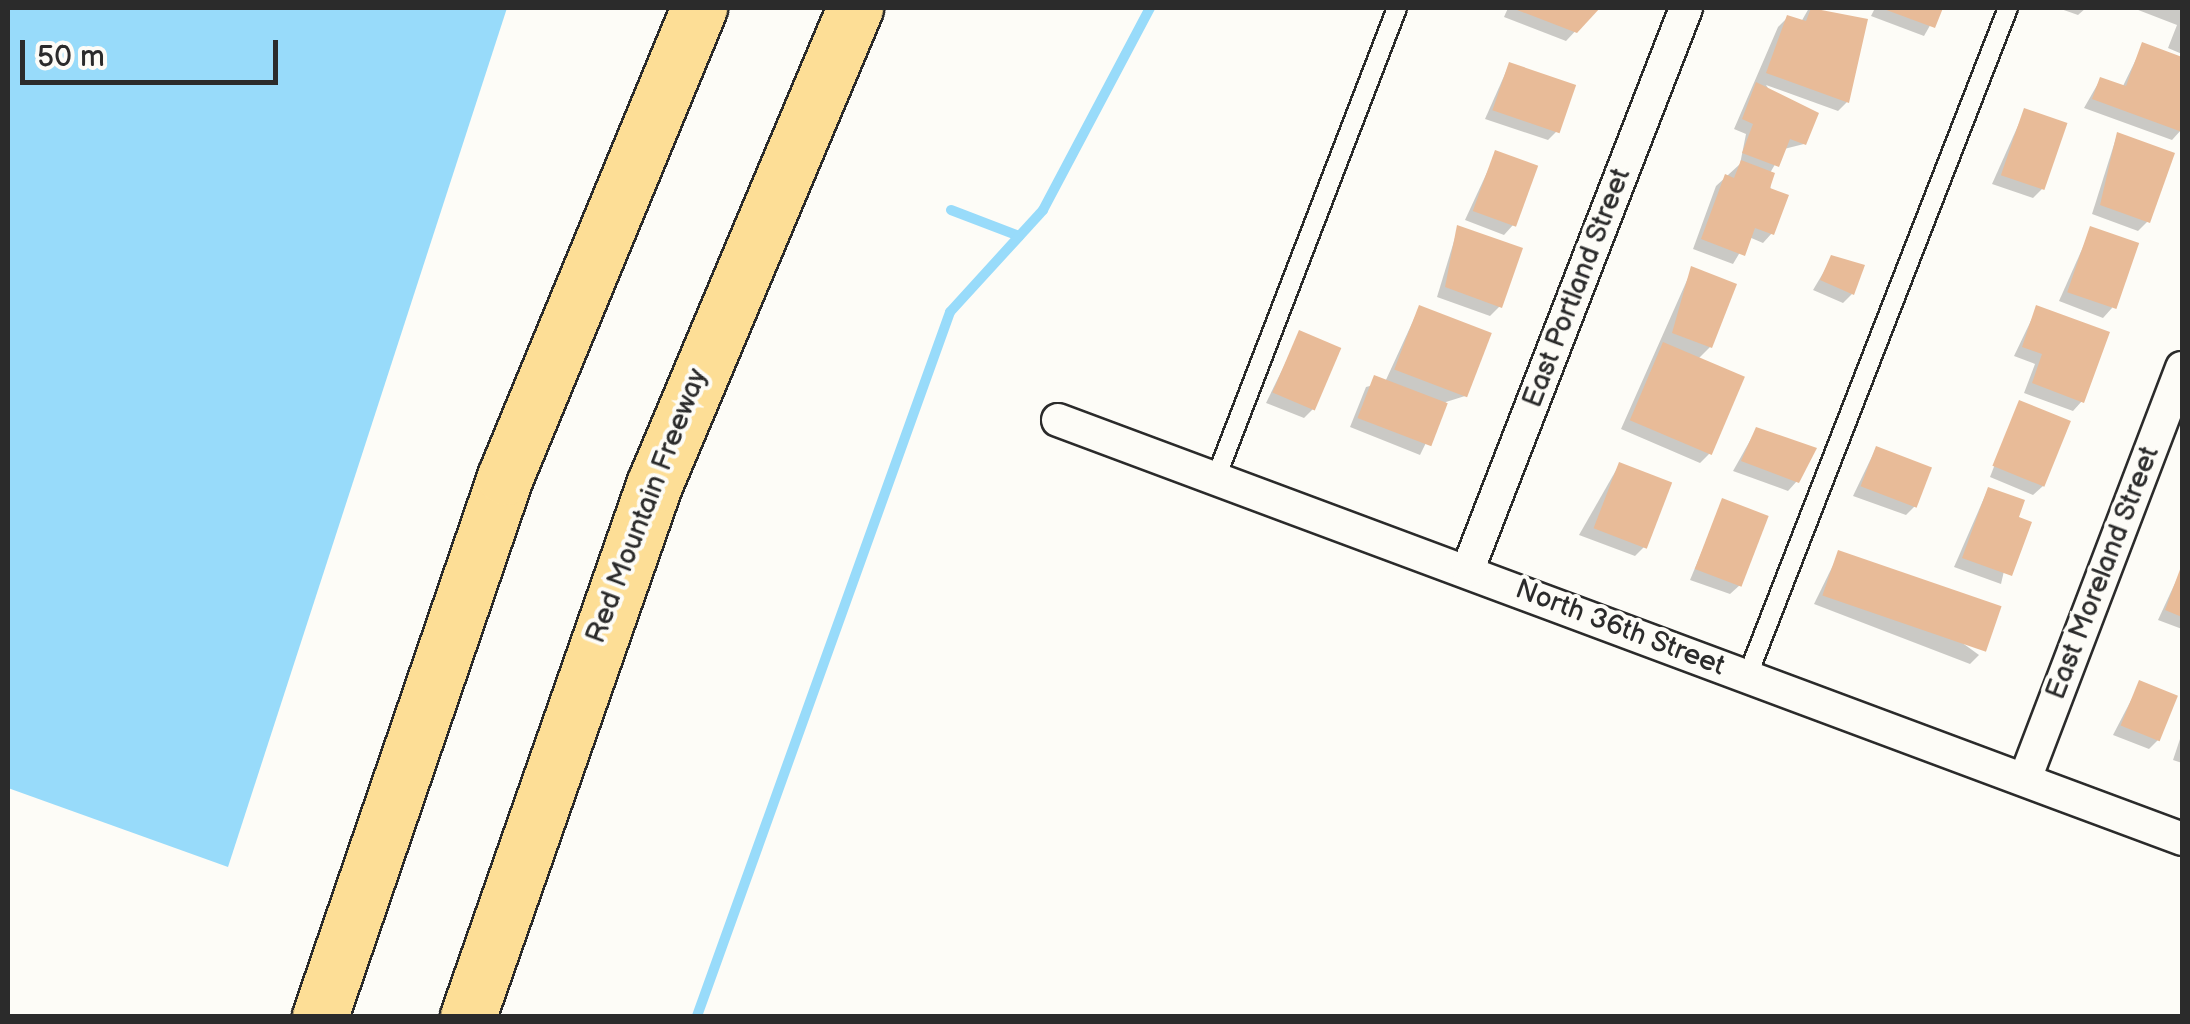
<!DOCTYPE html>
<style>
body{margin:0}
#map{position:relative;width:2190px;height:1024px;overflow:hidden;background:#fdfcf7;font-family:"Balsamiq Sans",sans-serif}
div>[style]{position:absolute}
.water>*{inset:0;background:#98dbfa}
.shadow>*{inset:0;background:#0003}
.stream>*{height:10px;margin:-5px;padding:0 5px;transform-origin:5px;border-radius:5px;background:#98dbfa}
.building>*{inset:0;background:#e8bb98;transform-origin:0 0}
.roads{filter:drop-shadow(2px 0 #2b2b2b) drop-shadow(-2px 0 #2b2b2b) drop-shadow(0 2px #2b2b2b) drop-shadow(0 -2px #2b2b2b)}
.lane>*{height:18px;margin:-9px;padding:0 9px;transform-origin:9px;border-radius:9px;background:#fdfcf7}
.street>*{height:32px;margin:-16px;padding:0 16px;transform-origin:16px;border-radius:16px;background:#fdfcf7}
.highway>*{height:55px;margin:-27.5px;padding:0 27.5px;transform-origin:27.5px;border-radius:27.5px;background:#fdde96}
span{translate:-50% -50%;white-space:nowrap;text-align:center;line-height:1.15;-webkit-text-stroke:8px #fdfcf7;paint-order:stroke}
.street-label{font-size:28px;color:#2b2b2b}
.frame{position:absolute;inset:0;border:10px solid #2b2b2b;pointer-events:none}
.scale{position:absolute;left:20px;top:40px;width:258px;height:45px;box-sizing:border-box;border:5px solid #2b2b2b;border-top:0;padding-left:12px;font-size:30px;line-height:35px;white-space:nowrap;color:#2b2b2b;-webkit-text-stroke:8px #fdfcf7;paint-order:stroke}
</style>
<div id="map">
<div class="water">
<i style="clip-path:polygon(8px 8px,507px 8px,228px 867px,8px 788px)"></i>
</div>
<div class="shadow">
<i style="clip-path:polygon(1508px 8px,1597px 8px,1566px 41px,1504px 17px)"></i>
<i style="clip-path:polygon(1809px 8px,1865px 21px,1847px 102px,1838px 111px,1766px 85px,1804px 144px,1784px 149px,1770px 173px,1772px 233px,1763px 243px,1749px 237px,1733px 264px,1693px 249px,1716px 186px,1740px 164px,1746px 134px,1734px 129px,1778px 27px,1788px 17px,1801px 22px)"></i>
<i style="clip-path:polygon(1875px 8px,1940px 8px,1924px 36px,1871px 16px)"></i>
<i style="clip-path:polygon(2058px 8px,2086px 8px,2078px 15px)"></i>
<i style="clip-path:polygon(2133px 8px,2182px 8px,2182px 54px,2168px 48px,2177px 25px)"></i>
<i style="clip-path:polygon(2143px 45px,2182px 60px,2182px 129px,2172px 140px,2084px 108px,2100px 80px,2122px 88px)"></i>
<i style="clip-path:polygon(1509px 65px,1557px 131px,1548px 140px,1485px 119px)"></i>
<i style="clip-path:polygon(2025px 110px,2042px 189px,2033px 198px,1992px 184px)"></i>
<i style="clip-path:polygon(2117px 135px,2148px 221px,2138px 231px,2092px 214px)"></i>
<i style="clip-path:polygon(1496px 153px,1513px 225px,1504px 235px,1465px 220px)"></i>
<i style="clip-path:polygon(1458px 228px,1500px 306px,1490px 316px,1437px 297px)"></i>
<i style="clip-path:polygon(2091px 229px,2112px 308px,2103px 318px,2059px 301px)"></i>
<i style="clip-path:polygon(1832px 258px,1852px 294px,1843px 303px,1813px 290px)"></i>
<i style="clip-path:polygon(1692px 269px,1710px 347px,1697px 360px,1709px 454px,1700px 463px,1621px 429px)"></i>
<i style="clip-path:polygon(1419px 308px,1465px 396px,1446px 402px,1420px 455px,1350px 427px,1366px 387px,1385px 382px)"></i>
<i style="clip-path:polygon(2037px 308px,2082px 401px,2073px 411px,2024px 393px,2035px 364px,2014px 356px)"></i>
<i style="clip-path:polygon(1300px 333px,1313px 409px,1304px 418px,1266px 403px)"></i>
<i style="clip-path:polygon(2019px 402px,2043px 486px,2033px 495px,1990px 477px)"></i>
<i style="clip-path:polygon(1756px 430px,1797px 481px,1788px 491px,1733px 471px)"></i>
<i style="clip-path:polygon(1876px 448px,1915px 506px,1906px 515px,1853px 496px)"></i>
<i style="clip-path:polygon(1619px 465px,1644px 547px,1635px 556px,1579px 535px)"></i>
<i style="clip-path:polygon(1988px 489px,2016px 519px,2001px 584px,1954px 567px)"></i>
<i style="clip-path:polygon(1723px 501px,1740px 585px,1730px 594px,1690px 580px)"></i>
<i style="clip-path:polygon(1839px 553px,1979px 655px,1970px 664px,1814px 604px)"></i>
<i style="clip-path:polygon(2182px 568px,2182px 629px,2158px 620px)"></i>
<i style="clip-path:polygon(2140px 683px,2158px 740px,2149px 749px,2113px 735px)"></i>
<i style="clip-path:polygon(2182px 733px,2182px 763px,2173px 760px)"></i>
</div>
<div class="stream">
<i style="left:951px;top:210px;width:73px;rotate:20.9deg"></i>
<i style="left:697px;top:1016px;width:748px;rotate:-70.23deg"></i>
<i style="left:950px;top:312px;width:138px;rotate:-47.6deg"></i>
<i style="left:1043px;top:210px;width:229px;rotate:-62.1deg"></i>
</div>
<div class="building">
<i style="clip-path:polygon(1512px 8px,1600px 8px,1577px 33px)"></i>
<i style="clip-path:polygon(1811px 8px,1868px 19px,1849px 103px,1766px 73px,1787px 15px,1806px 21px)"></i>
<i style="clip-path:polygon(1881px 8px,1943px 8px,1935px 28px)"></i>
<i style="clip-path:polygon(2142px 42px,2182px 57px,2182px 132px,2092px 99px,2100px 77px,2126px 86px)"></i>
<i style="left:1509px;top:62px;width:71px;height:51px;rotate:19deg"></i>
<i style="clip-path:polygon(1756px 82px,1819px 113px,1806px 145px,1790px 139px,1779px 167px,1742px 153px,1753px 124px,1742px 119px)"></i>
<i style="left:2024px;top:108px;width:46px;height:71px;rotate:19deg"></i>
<i style="clip-path:polygon(2117px 132px,2175px 153px,2150px 223px,2100px 205px)"></i>
<i style="left:1495px;top:150px;width:46px;height:65px;rotate:20deg"></i>
<i style="clip-path:polygon(1741px 160px,1775px 173px,1770px 188px,1789px 195px,1774px 235px,1755px 228px,1745px 256px,1701px 239px,1725px 174px,1734px 178px)"></i>
<i style="clip-path:polygon(1457px 225px,1523px 248px,1502px 308px,1445px 287px)"></i>
<i style="left:2090px;top:226px;width:52px;height:70px;rotate:19deg"></i>
<i style="clip-path:polygon(1831px 255px,1865px 265px,1854px 295px,1820px 280px)"></i>
<i style="clip-path:polygon(1691px 266px,1737px 284px,1712px 348px,1672px 333px)"></i>
<i style="left:1419px;top:305px;width:78px;height:69px;rotate:21deg"></i>
<i style="clip-path:polygon(2036px 305px,2110px 332px,2084px 403px,2032px 383px,2042px 354px,2022px 347px)"></i>
<i style="left:1299px;top:330px;width:46px;height:68px;rotate:23deg"></i>
<i style="left:1663px;top:342px;width:89px;height:85px;rotate:23deg"></i>
<i style="left:1374px;top:375px;width:79px;height:46px;rotate:21deg"></i>
<i style="left:2019px;top:400px;width:56px;height:71px;rotate:22deg"></i>
<i style="clip-path:polygon(1756px 427px,1817px 448px,1799px 483px,1741px 461px)"></i>
<i style="left:1876px;top:446px;width:60px;height:43px;rotate:21deg"></i>
<i style="left:1619px;top:462px;width:57px;height:71px;rotate:21deg"></i>
<i style="clip-path:polygon(1988px 487px,2025px 500px,2019px 517px,2032px 522px,2012px 576px,1962px 558px)"></i>
<i style="left:1722px;top:498px;width:50px;height:76px;rotate:21deg"></i>
<i style="left:1838px;top:550px;width:173px;height:48px;rotate:19deg"></i>
<i style="clip-path:polygon(2182px 564px,2182px 617px,2165px 610px)"></i>
<i style="left:2139px;top:680px;width:42px;height:49px;rotate:22deg"></i>
</div>
<div class="roads">
<div class="lane">
<i style="left:1217px;top:475px;width:500px;rotate:-68.92deg"></i>
<i style="left:1747px;top:677px;width:718px;rotate:-68.69deg"></i>
</div>
<div class="street">
<i style="left:1058px;top:420px;width:1200px;rotate:20.44deg"></i>
<i style="left:1468px;top:569px;width:602px;rotate:-68.76deg"></i>
<i style="left:2025px;top:779px;width:440px;rotate:-69.1deg"></i>
</div>
<div class="highway">
<i style="left:320px;top:1016px;width:570px;rotate:-71.06deg"></i>
<i style="left:505px;top:477px;width:508px;rotate:-67.53deg"></i>
<i style="left:468px;top:1016px;width:563px;rotate:-70.7deg"></i>
<i style="left:654px;top:485px;width:518px;rotate:-67.15deg"></i>
</div>
</div>
<div class="street-label">
<span style="left:1577px;top:288px;rotate:-69deg">East Portland Street</span>
<span style="left:647px;top:506px;rotate:-69deg">Red Mountain Freeway</span>
<span style="left:2103px;top:573px;rotate:-69deg">East Moreland Street</span>
<span style="left:1620px;top:628px;rotate:21deg">North 36th Street</span>
</div>
<div class="frame"></div>
<div class="scale">50 m</div>
</div>
